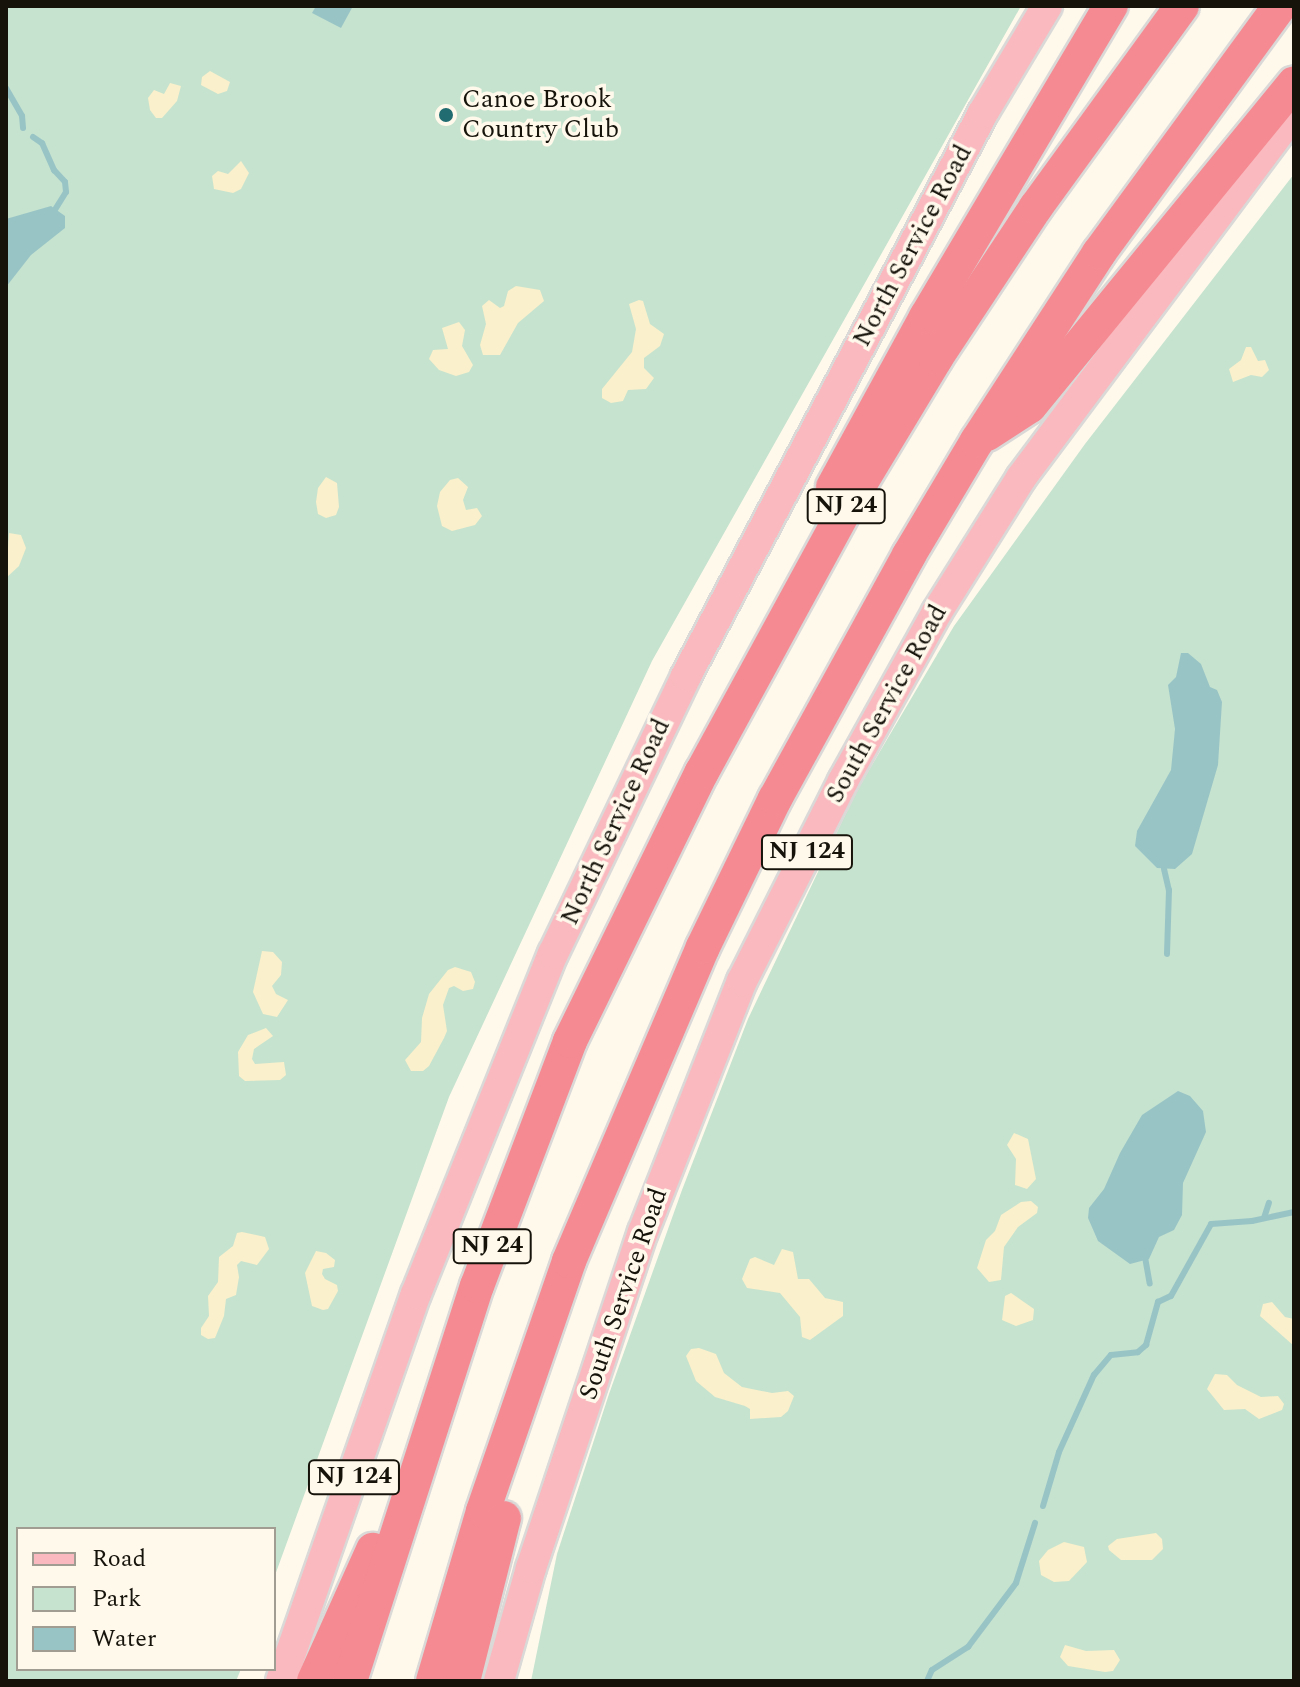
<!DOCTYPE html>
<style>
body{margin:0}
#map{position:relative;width:1300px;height:1687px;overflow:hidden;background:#fff9ec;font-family:Spectral,serif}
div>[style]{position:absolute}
.green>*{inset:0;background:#c6e3cf}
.sand>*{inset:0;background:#faf0cb}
.water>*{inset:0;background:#99c4c6}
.stream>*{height:6px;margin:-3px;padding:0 3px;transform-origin:3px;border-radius:3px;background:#99c4c6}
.roads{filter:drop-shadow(2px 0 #dad9d8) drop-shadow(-2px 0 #dad9d8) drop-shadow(0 2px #dad9d8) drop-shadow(0 -2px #dad9d8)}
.primary>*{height:30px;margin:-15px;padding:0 15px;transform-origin:15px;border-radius:15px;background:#f9b9be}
.highway>*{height:34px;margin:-17px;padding:0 17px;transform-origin:17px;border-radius:17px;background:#f58a92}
.dots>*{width:22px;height:22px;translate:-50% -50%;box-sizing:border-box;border:4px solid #fff9ec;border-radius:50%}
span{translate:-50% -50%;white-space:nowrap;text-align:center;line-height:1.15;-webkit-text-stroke:7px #fff9ec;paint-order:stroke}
.shield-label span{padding:2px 6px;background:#fff9ec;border:2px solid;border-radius:6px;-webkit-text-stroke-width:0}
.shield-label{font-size:24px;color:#16130b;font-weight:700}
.poi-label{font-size:26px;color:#16130b}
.left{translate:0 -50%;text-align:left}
.street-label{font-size:26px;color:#16130b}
.frame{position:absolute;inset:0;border:8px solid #16130b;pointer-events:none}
.legend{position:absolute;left:16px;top:1527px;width:260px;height:144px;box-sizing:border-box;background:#fff9ec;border:2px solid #a29d92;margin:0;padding:10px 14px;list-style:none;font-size:24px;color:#16130b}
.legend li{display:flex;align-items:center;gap:16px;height:40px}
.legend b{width:40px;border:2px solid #a29d92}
</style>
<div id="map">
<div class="green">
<i style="clip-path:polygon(6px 6px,1021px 6px,652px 661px,449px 1097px,274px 1578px,274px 1529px,18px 1529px,18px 1669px,241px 1669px,236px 1681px,6px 1681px)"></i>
<i style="clip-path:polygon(1294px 174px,1294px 1681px,531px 1681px,557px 1554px,609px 1394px,682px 1190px,748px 1019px,856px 792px,954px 626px,1085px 444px)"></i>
</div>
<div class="sand">
<i style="clip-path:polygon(210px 71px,230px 82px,227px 91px,218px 94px,201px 85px,202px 77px)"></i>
<i style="clip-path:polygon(170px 83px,181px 86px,177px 101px,162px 118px,156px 118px,150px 110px,148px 98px,154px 90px,164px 94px)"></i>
<i style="clip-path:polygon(241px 161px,249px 173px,241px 189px,233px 193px,214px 189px,212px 176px,218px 171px,228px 174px)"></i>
<i style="clip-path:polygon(516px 286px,540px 290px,544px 301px,518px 323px,500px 355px,483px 355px,480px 345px,486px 324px,482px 306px,489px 300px,500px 308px,504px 306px,508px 291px)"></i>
<i style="clip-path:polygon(639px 300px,643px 301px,650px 324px,664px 334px,660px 346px,644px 358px,644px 368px,654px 378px,646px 389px,628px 390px,623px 401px,611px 403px,602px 398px,602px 389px,632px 352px,636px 329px,629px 304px)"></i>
<i style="clip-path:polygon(459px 322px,465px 330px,462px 346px,473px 365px,469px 372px,456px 376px,439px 370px,429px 359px,433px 350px,448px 349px,442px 328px)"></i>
<i style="clip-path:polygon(1246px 347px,1251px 347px,1258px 361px,1265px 360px,1269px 370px,1262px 377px,1251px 375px,1233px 382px,1229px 369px,1241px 360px)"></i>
<i style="clip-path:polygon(326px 477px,337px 483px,339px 507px,336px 515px,326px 518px,318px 514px,316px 502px,318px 488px)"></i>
<i style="clip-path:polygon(458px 478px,468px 487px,463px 500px,466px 510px,477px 508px,482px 516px,475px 525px,452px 531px,442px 526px,437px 506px,440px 492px,450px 480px)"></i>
<i style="clip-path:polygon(9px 533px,21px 535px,26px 548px,19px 566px,6px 578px)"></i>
<i style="clip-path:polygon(262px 951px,273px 952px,282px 962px,281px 975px,272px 986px,276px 994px,288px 1000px,277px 1017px,263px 1014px,253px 992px)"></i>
<i style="clip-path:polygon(455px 967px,471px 972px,475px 982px,473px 989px,463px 991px,454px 986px,449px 988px,443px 1005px,447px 1031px,444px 1038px,429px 1066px,423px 1071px,411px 1071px,405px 1060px,421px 1042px,422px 1018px,429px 994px,448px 970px)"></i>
<i style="clip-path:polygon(266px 1028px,273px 1036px,254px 1049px,252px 1059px,255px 1064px,284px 1062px,286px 1075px,280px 1080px,245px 1081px,239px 1076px,238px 1052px,248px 1035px)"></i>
<i style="clip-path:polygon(1014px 1133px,1028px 1139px,1036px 1179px,1027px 1189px,1015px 1185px,1016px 1159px,1007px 1145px)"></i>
<i style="clip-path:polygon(1031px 1201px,1038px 1207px,1037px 1213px,1018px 1227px,1004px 1247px,1001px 1280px,989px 1282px,977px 1268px,986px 1240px,995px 1231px,1001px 1215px,1021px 1202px)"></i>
<i style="clip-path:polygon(242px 1232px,265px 1237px,269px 1249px,257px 1265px,241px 1261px,237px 1265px,239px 1277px,236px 1295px,226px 1299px,224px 1316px,215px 1338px,208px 1339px,201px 1335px,201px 1328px,209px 1316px,208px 1296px,218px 1282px,219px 1257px,233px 1246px,237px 1233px)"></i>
<i style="clip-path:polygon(782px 1249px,793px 1252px,798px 1279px,809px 1279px,825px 1298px,843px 1302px,843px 1316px,810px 1340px,802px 1337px,800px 1317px,780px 1293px,747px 1288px,742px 1279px,750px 1259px,755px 1257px,774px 1265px)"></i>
<i style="clip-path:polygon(316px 1251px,326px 1253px,335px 1260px,334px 1267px,323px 1269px,322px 1274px,325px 1279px,337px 1285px,338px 1291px,328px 1309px,323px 1310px,312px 1306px,305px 1273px)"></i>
<i style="clip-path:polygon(1011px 1293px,1034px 1309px,1033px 1320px,1016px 1326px,1002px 1320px,1005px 1296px)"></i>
<i style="clip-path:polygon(1272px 1302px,1285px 1317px,1294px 1319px,1294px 1346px,1260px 1316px,1263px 1304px)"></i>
<i style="clip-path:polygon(699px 1348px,716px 1354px,724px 1373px,742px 1387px,772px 1393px,788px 1391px,794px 1396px,788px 1411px,781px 1417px,750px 1419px,750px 1409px,745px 1406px,715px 1397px,696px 1381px,686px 1356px,691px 1349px)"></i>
<i style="clip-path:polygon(1215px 1374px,1227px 1375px,1237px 1385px,1261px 1397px,1278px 1396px,1284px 1404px,1282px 1410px,1259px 1419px,1245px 1409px,1224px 1410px,1207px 1389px)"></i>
<i style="clip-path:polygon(1156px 1533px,1162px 1539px,1163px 1549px,1152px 1560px,1121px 1560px,1109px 1550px,1108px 1546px,1117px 1539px)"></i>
<i style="clip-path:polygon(1064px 1542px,1084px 1547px,1087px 1562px,1069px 1581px,1054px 1582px,1041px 1575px,1039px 1561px,1048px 1550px)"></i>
<i style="clip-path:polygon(1065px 1645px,1086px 1651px,1114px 1650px,1120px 1660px,1113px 1671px,1105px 1672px,1068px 1666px,1060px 1657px)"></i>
</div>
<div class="water">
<i style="clip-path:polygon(316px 6px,353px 6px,341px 28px,312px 13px)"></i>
<i style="clip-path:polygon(51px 206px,65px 216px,65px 228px,31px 255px,6px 287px,6px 219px)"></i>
<i style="clip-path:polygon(1181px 653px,1188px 653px,1201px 664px,1210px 687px,1217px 690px,1222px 702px,1218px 765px,1192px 854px,1175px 869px,1157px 868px,1135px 846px,1137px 831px,1171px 770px,1175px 729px,1168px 685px,1176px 677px)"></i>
<i style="clip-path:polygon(1178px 1091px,1190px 1096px,1203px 1111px,1206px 1132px,1183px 1183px,1182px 1215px,1174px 1230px,1159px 1237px,1149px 1259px,1130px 1264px,1098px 1241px,1088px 1218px,1089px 1208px,1104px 1189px,1120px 1153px,1142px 1115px)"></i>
</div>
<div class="stream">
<i style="left:6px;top:88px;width:32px;rotate:60deg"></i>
<i style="left:22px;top:116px;width:12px;rotate:85deg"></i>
<i style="left:33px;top:137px;width:11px;rotate:34deg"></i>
<i style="left:42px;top:143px;width:30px;rotate:66deg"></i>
<i style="left:54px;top:170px;width:16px;rotate:47deg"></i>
<i style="left:65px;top:182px;width:10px;rotate:84deg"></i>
<i style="left:66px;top:192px;width:26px;rotate:122deg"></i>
<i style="left:1164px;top:869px;width:22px;rotate:77deg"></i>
<i style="left:1169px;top:890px;width:64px;rotate:91.8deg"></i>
<i style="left:1264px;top:1218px;width:16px;rotate:-72deg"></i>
<i style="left:1145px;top:1257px;width:27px;rotate:80deg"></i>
<i style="left:1043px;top:1506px;width:56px;rotate:-73.5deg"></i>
<i style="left:1059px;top:1452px;width:85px;rotate:-65.6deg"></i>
<i style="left:1094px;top:1375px;width:26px;rotate:-50deg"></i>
<i style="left:1111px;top:1355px;width:27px;rotate:-6deg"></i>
<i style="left:1138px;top:1352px;width:11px;rotate:-41deg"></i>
<i style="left:1146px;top:1345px;width:45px;rotate:-74.4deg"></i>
<i style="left:1158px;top:1302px;width:14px;rotate:-25deg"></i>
<i style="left:1171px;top:1296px;width:82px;rotate:-60.9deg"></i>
<i style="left:1211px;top:1224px;width:41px;rotate:-4.2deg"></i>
<i style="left:1252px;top:1221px;width:43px;rotate:-12.1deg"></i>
<i style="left:927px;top:1681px;width:12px;rotate:-66deg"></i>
<i style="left:932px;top:1670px;width:43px;rotate:-32.6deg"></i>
<i style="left:968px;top:1647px;width:80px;rotate:-53.1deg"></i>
<i style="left:1016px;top:1583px;width:63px;rotate:-72.4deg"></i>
</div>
<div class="roads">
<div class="primary">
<i style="left:281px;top:1681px;width:410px;rotate:-70.8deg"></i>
<i style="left:416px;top:1294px;width:367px;rotate:-68.1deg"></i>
<i style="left:553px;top:954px;width:308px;rotate:-64.4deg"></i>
<i style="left:686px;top:676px;width:637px;rotate:-62.19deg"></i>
<i style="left:983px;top:113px;width:125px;rotate:-59.1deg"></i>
<i style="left:499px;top:1681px;width:117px;rotate:-74.2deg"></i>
<i style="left:531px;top:1568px;width:354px;rotate:-71.6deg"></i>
<i style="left:643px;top:1232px;width:270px;rotate:-68.5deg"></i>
<i style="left:742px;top:981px;width:224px;rotate:-63.2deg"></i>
<i style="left:843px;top:781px;width:193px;rotate:-60.9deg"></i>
<i style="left:937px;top:612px;width:158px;rotate:-57.9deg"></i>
<i style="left:1021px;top:478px;width:456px;rotate:-53.2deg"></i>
</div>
<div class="highway">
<i style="left:987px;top:434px;width:51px;rotate:-33.1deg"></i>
<i style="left:1030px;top:406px;width:417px;rotate:-50.7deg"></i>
<i style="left:833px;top:487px;width:194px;rotate:-61.3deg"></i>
<i style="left:926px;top:317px;width:362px;rotate:-59.3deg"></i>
<i style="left:314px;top:1681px;width:144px;rotate:-65.8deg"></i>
<i style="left:350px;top:1681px;width:415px;rotate:-72.2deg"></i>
<i style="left:477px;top:1286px;width:262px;rotate:-69.2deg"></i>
<i style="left:570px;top:1041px;width:300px;rotate:-63.9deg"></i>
<i style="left:702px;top:772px;width:305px;rotate:-61.4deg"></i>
<i style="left:848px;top:504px;width:170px;rotate:-58.9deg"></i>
<i style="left:936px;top:358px;width:181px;rotate:-56.5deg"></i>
<i style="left:1036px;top:207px;width:248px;rotate:-54deg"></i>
<i style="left:433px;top:1681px;width:177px;rotate:-73.6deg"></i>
<i style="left:483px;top:1511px;width:264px;rotate:-71deg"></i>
<i style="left:569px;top:1261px;width:341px;rotate:-66.9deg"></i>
<i style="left:703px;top:947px;width:165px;rotate:-64.1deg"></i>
<i style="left:775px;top:799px;width:278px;rotate:-61.2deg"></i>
<i style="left:909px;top:555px;width:133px;rotate:-59.2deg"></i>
<i style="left:977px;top:441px;width:224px;rotate:-57deg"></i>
<i style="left:1099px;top:253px;width:306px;rotate:-53.8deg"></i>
<i style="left:463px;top:1681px;width:168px;rotate:-75.9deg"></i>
</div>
</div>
<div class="dots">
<i style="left:446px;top:115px;background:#206c70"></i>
</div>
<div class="shield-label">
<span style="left:846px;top:506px">NJ 24</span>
<span style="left:807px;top:852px">NJ 124</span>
<span style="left:492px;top:1246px">NJ 24</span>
<span style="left:354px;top:1477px">NJ 124</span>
</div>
<div class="poi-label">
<span class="left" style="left:462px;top:115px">Canoe Brook<br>Country Club</span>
</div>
<div class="street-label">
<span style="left:913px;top:246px;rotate:-62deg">North Service Road</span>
<span style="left:887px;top:704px;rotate:-61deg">South Service Road</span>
<span style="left:616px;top:822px;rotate:-65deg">North Service Road</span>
<span style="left:624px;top:1294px;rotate:-71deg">South Service Road</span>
</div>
<div class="frame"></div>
<ul class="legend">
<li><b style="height:10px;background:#f9b9be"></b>Road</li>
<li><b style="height:22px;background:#c6e3cf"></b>Park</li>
<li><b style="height:22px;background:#99c4c6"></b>Water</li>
</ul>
</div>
